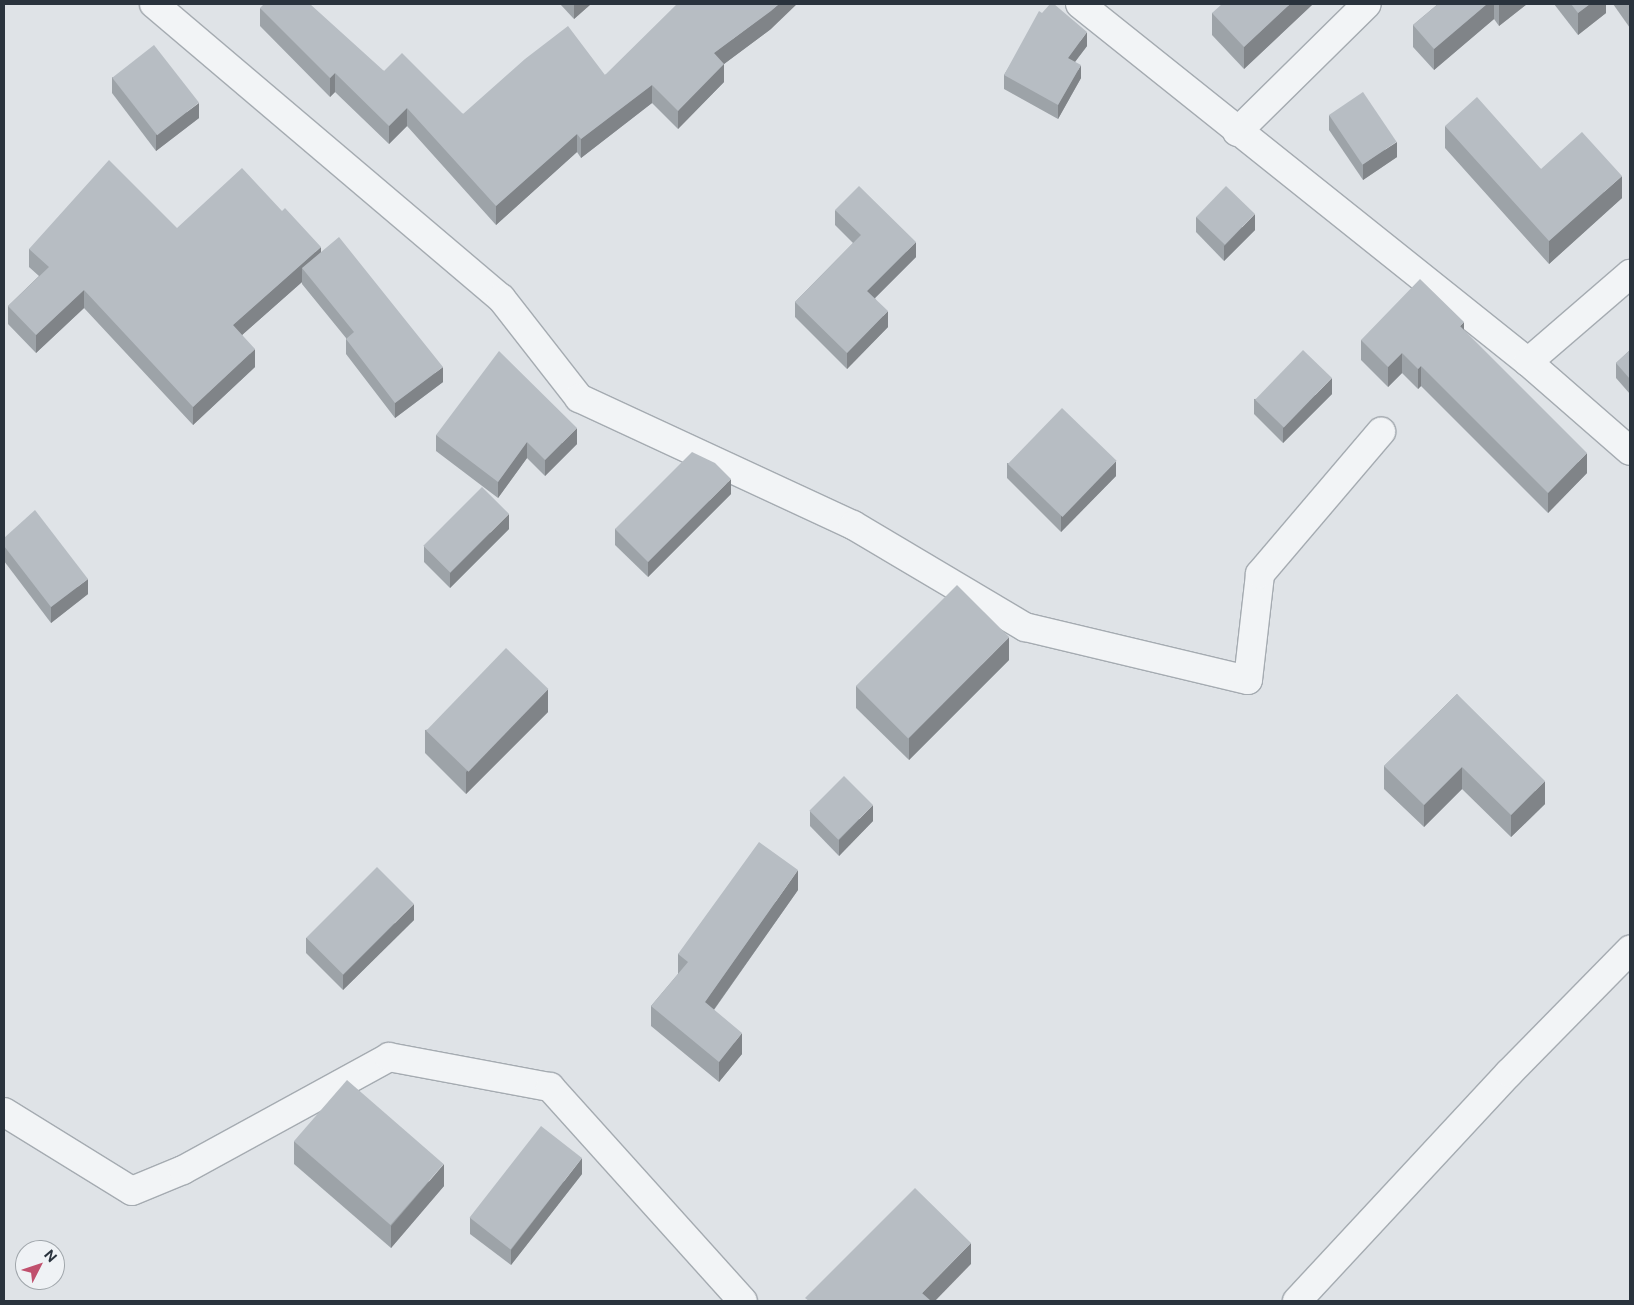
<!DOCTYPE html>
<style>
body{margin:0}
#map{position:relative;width:1634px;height:1305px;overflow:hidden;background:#dfe3e7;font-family:"Public Sans",sans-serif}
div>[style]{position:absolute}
.roads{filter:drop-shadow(1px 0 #a5abb1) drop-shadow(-1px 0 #a5abb1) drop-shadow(0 1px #a5abb1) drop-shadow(0 -1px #a5abb1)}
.minor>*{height:28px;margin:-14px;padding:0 14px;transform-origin:14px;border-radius:14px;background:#f2f4f6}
.wall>*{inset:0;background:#9da3a8}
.shaded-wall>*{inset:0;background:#808488}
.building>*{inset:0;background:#b7bdc3;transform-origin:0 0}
span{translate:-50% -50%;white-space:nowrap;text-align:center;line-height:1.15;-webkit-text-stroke:4.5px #eff2f5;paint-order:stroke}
.frame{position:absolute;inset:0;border:5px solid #2a333d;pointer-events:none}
.north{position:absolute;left:15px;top:1240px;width:50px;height:50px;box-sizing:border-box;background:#eff2f5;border:1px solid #a0a6ab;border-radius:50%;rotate:49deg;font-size:14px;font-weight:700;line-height:20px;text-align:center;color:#2a333d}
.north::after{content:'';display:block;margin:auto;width:18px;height:22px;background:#c0506d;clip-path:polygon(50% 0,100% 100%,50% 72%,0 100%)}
</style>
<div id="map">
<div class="roads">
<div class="minor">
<i style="left:154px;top:4px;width:455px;rotate:40.3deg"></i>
<i style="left:501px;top:298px;width:127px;rotate:52deg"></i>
<i style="left:579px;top:398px;width:302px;rotate:24.9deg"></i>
<i style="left:853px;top:525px;width:200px;rotate:30.7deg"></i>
<i style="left:1025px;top:627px;width:229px;rotate:13.4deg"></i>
<i style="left:1248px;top:680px;width:107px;rotate:-83.5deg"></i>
<i style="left:1260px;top:574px;width:187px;rotate:-49.6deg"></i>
<i style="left:1080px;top:4px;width:573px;rotate:38.63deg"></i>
<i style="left:1528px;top:362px;width:135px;rotate:41.1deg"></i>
<i style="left:1237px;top:132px;width:182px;rotate:-44.6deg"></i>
<i style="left:1528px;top:362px;width:135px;rotate:-40.8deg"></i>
<i style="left:4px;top:1112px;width:150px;rotate:31.7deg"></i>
<i style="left:132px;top:1191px;width:55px;rotate:-22.4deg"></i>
<i style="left:183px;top:1170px;width:235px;rotate:-28.7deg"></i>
<i style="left:389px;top:1057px;width:164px;rotate:10.6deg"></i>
<i style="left:550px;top:1087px;width:288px;rotate:48deg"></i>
<i style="left:1297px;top:1301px;width:311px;rotate:-47.1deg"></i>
<i style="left:1509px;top:1073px;width:173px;rotate:-45.5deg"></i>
</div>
</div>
<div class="wall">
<i style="clip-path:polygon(560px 4px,591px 4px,574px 19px)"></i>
<i style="clip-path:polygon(1313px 4px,1244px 69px,1212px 35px,1212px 13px)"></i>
<i style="clip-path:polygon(1438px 4px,1527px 4px,1499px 26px,1494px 19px,1434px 70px,1413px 47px,1413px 25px)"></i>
<i style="clip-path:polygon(1554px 4px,1606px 4px,1606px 13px,1578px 35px)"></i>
<i style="clip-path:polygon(1613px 4px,1630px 4px,1630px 28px)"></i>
<i style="clip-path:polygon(260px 8px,384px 71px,463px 114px,771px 29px,724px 64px,724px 82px,678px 129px,652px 103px,581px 158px,577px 152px,496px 225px,407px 126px,389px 144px,335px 92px,330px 97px,260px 26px)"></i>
<i style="clip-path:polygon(1042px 13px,1087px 46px,1075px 62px,1081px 78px,1058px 119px,1004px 89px,1004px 75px)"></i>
<i style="clip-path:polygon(112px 77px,199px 118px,156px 151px,112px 93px)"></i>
<i style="clip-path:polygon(1329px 115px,1397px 157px,1363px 180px,1329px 130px)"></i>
<i style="clip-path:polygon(1445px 126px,1541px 169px,1622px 198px,1549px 264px,1445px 148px)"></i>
<i style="clip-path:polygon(835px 210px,916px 257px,875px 298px,888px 327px,847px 369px,795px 317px,795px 302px,853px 243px,835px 225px)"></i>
<i style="clip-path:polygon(1196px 217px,1255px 230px,1224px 261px,1196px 232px)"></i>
<i style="clip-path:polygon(177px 228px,321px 253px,443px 382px,395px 418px,346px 354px,346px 338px,302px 284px,302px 282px,242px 335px,255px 367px,193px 425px,84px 308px,36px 353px,8px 324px,8px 306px,39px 276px,29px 267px,29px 249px)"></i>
<i style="clip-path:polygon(1464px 330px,1587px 473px,1548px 513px,1421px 386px,1418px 389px,1402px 373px,1388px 387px,1361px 360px,1361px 340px)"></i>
<i style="clip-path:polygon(1630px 350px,1630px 394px,1616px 378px,1616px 363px)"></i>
<i style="clip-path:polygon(1332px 394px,1283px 443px,1254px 414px,1254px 399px)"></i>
<i style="clip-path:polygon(436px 435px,577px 444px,545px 476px,527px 458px,498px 498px,436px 451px)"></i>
<i style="clip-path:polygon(1007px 463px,1116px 476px,1061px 532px,1007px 478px)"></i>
<i style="clip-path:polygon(731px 494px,648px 577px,615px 545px,615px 529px)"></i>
<i style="clip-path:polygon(509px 529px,450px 588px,424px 562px,424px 546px)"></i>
<i style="clip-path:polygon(4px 538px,88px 594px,51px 623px,4px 561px)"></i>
<i style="clip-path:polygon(1009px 660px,909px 760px,856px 708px,856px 686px)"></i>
<i style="clip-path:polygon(1457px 694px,1545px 804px,1511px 837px,1462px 789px,1424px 827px,1384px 789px,1384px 766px)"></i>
<i style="clip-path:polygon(548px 712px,466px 794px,425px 753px,425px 730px)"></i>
<i style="clip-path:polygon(810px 811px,873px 821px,839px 856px,810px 826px)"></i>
<i style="clip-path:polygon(798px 890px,714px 1010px,742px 1054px,719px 1082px,651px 1026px,651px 1006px,678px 974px,678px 954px)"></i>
<i style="clip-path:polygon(414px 920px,343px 990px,306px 953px,306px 938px)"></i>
<i style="clip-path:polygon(294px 1141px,444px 1186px,391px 1248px,294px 1164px)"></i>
<i style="clip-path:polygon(582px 1174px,511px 1265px,470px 1234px,470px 1218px)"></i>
</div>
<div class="shaded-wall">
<i style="clip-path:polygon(574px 4px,591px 4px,574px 19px)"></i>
<i style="clip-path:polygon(779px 4px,797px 4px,771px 29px,724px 64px,724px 82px,678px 129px,678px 111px,714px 53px)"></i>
<i style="clip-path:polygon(1290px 4px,1313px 4px,1244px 69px,1244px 47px)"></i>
<i style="clip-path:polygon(1487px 4px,1494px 4px,1494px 19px,1434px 70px,1434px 49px)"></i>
<i style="clip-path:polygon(1500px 4px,1527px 4px,1499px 26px,1499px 5px)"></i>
<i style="clip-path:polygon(1590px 4px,1606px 4px,1606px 13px,1578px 35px,1578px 13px)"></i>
<i style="clip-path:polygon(1087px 32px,1087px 46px,1068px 71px,1068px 58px)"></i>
<i style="clip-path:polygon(1081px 65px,1081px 78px,1058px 119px,1058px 105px)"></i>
<i style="clip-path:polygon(335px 73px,335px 92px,330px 97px,330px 78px)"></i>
<i style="clip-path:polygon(652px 85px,652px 103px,581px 158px,581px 139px)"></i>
<i style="clip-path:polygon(199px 103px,199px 118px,156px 151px,156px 135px)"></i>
<i style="clip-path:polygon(407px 108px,407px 126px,389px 144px,389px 126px)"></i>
<i style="clip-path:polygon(577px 134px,577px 152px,496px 225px,496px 206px)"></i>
<i style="clip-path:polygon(1397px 142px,1397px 157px,1363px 180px,1363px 164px)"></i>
<i style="clip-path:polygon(1622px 176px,1622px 198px,1549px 264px,1549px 241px)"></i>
<i style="clip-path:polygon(1255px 214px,1255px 230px,1224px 261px,1224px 246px)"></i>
<i style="clip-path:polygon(916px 242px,916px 257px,867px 306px,867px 291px)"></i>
<i style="clip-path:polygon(321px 247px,321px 265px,302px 268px,302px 282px,233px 343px,233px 325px)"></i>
<i style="clip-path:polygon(84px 290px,84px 308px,36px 353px,36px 335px)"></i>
<i style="clip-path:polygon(888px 311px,888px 327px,847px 369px,847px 353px)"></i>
<i style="clip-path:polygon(1464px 322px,1464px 342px,1460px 326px)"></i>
<i style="clip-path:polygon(255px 349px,255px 367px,193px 425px,193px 407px)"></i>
<i style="clip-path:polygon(1402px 353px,1402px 373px,1388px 387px,1388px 367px)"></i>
<i style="clip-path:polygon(1421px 366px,1421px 386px,1418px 389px,1418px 369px)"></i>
<i style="clip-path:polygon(443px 367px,443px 382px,395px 418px,395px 403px)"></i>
<i style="clip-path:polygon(1332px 378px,1332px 394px,1283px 443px,1283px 428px)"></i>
<i style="clip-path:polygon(577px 428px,577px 444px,545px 476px,545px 460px)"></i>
<i style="clip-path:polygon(527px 442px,527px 458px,498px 498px,498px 482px)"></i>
<i style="clip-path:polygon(1587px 453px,1587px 473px,1548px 513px,1548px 493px)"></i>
<i style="clip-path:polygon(1116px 461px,1116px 476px,1061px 532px,1061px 516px)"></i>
<i style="clip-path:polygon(731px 479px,731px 494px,648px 577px,648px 562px)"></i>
<i style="clip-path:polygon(509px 514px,509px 529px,450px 588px,450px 573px)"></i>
<i style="clip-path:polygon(88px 579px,88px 594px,51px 623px,51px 607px)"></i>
<i style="clip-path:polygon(1009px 637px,1009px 660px,909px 760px,909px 738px)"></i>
<i style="clip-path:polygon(548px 689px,548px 712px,466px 794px,466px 772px)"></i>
<i style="clip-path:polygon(1462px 767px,1462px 789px,1424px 827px,1424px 805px)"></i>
<i style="clip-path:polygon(1545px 781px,1545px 804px,1511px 837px,1511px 815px)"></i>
<i style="clip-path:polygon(873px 805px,873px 821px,839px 856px,839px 840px)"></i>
<i style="clip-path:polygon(798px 870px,798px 890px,705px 1022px,705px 1002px)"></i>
<i style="clip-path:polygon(414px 904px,414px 920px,343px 990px,343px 975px)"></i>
<i style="clip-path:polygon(742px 1033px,742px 1054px,719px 1082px,719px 1062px)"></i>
<i style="clip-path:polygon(582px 1158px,582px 1174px,511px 1265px,511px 1250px)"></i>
<i style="clip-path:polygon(444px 1164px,444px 1186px,391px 1248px,391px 1226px)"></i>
<i style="clip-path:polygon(971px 1243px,971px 1264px,935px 1301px,922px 1301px,922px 1293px)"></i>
</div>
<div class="building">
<i style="clip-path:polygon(264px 4px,310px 4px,384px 71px,402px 53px,463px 114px,525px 59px,568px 26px,605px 75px,677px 4px,779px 4px,771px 11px,714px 53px,724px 64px,678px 111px,652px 85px,581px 139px,577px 134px,496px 206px,407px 108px,389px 126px,335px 73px,330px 78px,260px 8px)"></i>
<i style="clip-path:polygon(1050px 4px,1054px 4px,1087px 32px,1068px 58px,1081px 65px,1058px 105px,1004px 75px,1039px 11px,1042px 13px)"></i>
<i style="clip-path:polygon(1222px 4px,1290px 4px,1244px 47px,1212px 13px)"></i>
<i style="clip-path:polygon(1438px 4px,1487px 4px,1434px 49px,1413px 25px)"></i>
<i style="clip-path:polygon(1571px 4px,1590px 4px,1578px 13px)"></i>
<i style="left:154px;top:45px;width:73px;height:53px;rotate:52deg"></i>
<i style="left:1363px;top:92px;width:60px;height:41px;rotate:56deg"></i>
<i style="clip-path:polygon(1477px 97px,1541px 169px,1582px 132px,1622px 176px,1549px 241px,1445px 126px)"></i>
<i style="clip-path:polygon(109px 160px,177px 228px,242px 168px,282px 211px,285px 208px,321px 247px,233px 325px,255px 349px,193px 407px,84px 290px,36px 335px,8px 306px,49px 267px,29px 249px)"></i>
<i style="clip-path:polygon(859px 186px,916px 242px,867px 291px,888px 311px,847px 353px,795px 302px,861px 235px,835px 210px)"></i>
<i style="left:1226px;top:186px;width:40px;height:43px;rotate:44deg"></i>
<i style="clip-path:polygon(339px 237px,443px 367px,395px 403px,346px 339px,354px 332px,302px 268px)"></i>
<i style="clip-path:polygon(1420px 279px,1464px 322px,1460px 326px,1587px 453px,1548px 493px,1421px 366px,1418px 369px,1402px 353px,1388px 367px,1361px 340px)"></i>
<i style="left:1303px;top:350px;width:40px;height:69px;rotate:44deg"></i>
<i style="clip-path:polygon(1630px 350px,1630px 379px,1616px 363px)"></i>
<i style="clip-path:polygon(499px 351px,577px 428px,545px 460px,527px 442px,498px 482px,436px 435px)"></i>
<i style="left:1062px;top:408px;width:76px;height:78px;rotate:44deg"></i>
<i style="clip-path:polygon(692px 452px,715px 463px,731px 479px,648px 562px,615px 529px)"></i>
<i style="left:482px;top:487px;width:38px;height:83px;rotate:45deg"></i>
<i style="clip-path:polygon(35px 510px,88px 579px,51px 607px,4px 546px,4px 538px)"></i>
<i style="left:957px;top:585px;width:74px;height:143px;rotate:45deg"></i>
<i style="left:506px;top:648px;width:59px;height:115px;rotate:44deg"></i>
<i style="clip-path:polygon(1457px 694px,1545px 781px,1511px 815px,1462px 767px,1424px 805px,1384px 766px)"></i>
<i style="left:844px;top:776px;width:41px;height:49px;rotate:45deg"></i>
<i style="clip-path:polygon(759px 842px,798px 870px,705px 1002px,742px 1033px,719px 1062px,651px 1006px,688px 962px,678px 954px)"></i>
<i style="left:377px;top:867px;width:52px;height:100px;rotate:45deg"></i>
<i style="left:347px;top:1080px;width:128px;height:81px;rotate:41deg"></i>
<i style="left:541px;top:1126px;width:52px;height:116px;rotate:38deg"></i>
<i style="clip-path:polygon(915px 1188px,971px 1243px,922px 1293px,931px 1301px,809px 1301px,805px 1298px)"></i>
</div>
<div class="frame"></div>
<div class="north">N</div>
</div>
